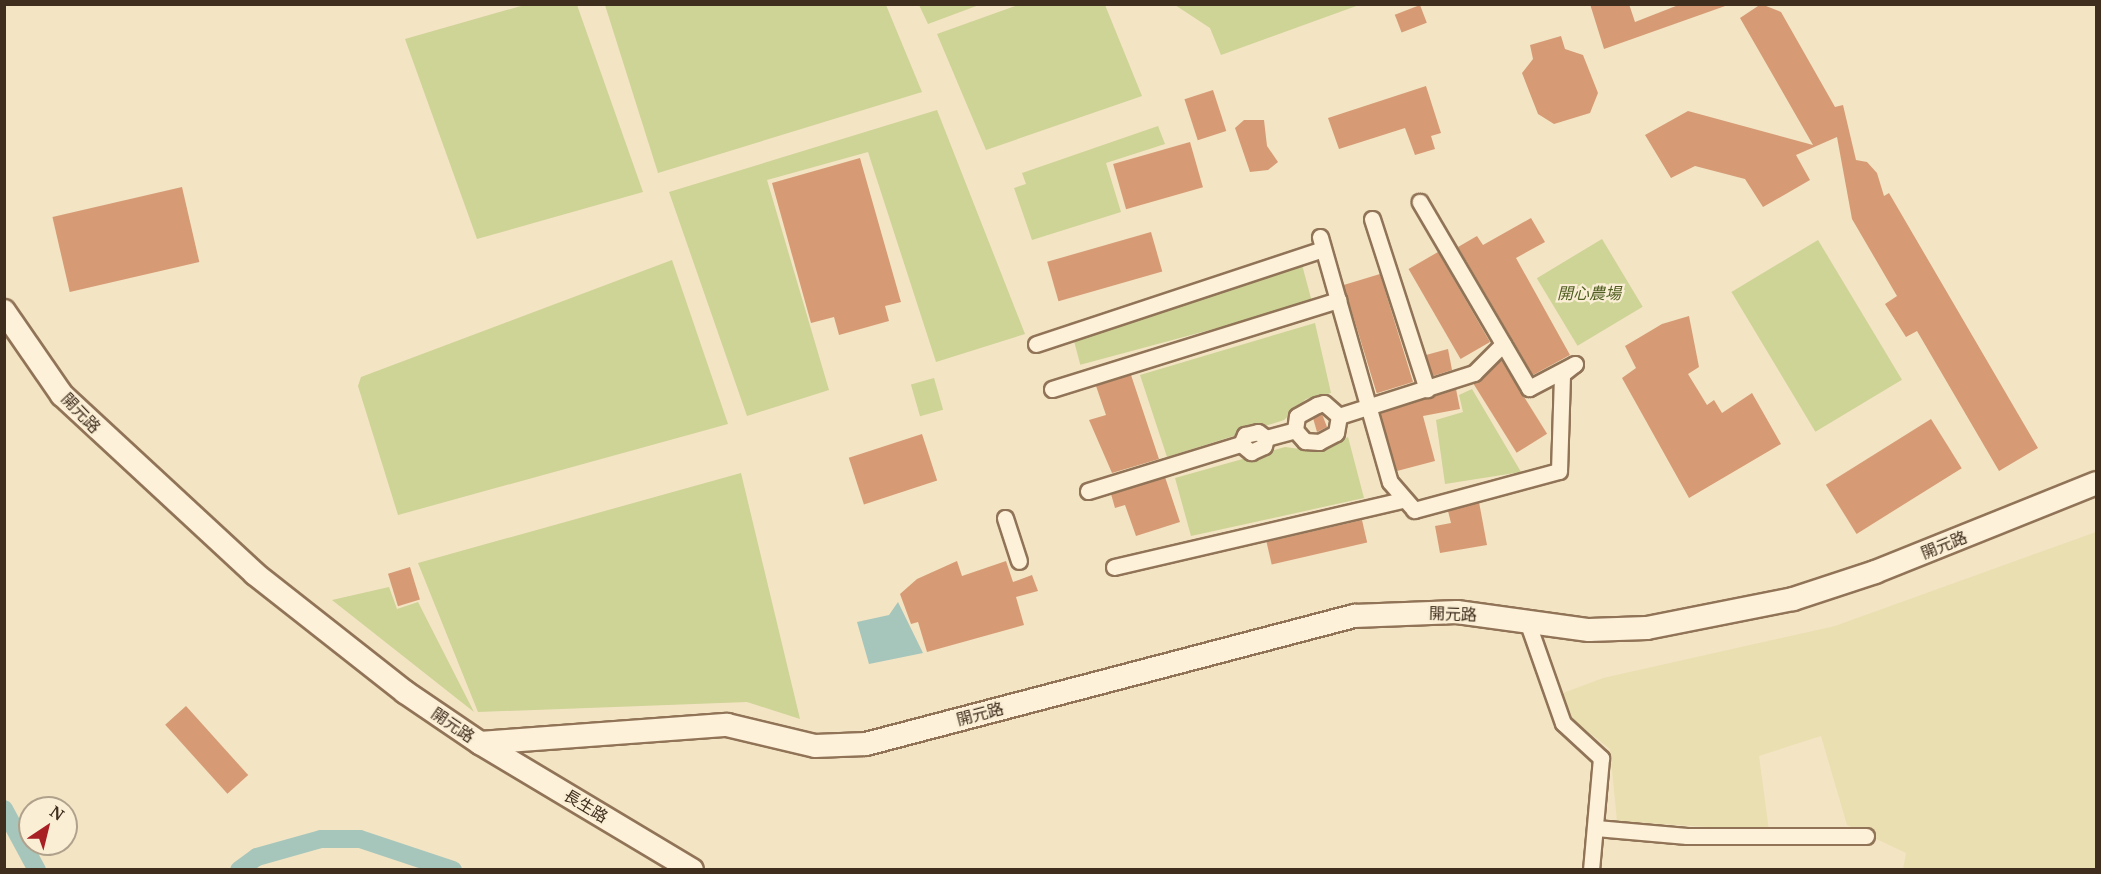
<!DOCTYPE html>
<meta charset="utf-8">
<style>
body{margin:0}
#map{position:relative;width:2101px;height:874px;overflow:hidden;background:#f3e4c4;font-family:"Noto Serif","Noto Sans TC",serif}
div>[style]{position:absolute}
.farmland>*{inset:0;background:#eadfb0}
.green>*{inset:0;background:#ced396;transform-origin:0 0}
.water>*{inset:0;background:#a6c6bc}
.canal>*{height:18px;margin:-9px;padding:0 9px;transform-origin:9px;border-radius:9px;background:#a6c6bc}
.building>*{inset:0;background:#d69b75;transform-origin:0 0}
.roads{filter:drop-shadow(2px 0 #917457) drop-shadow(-2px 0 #917457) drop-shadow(0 2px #917457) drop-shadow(0 -2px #917457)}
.street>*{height:15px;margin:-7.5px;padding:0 7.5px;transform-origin:7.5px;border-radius:7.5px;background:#fdf1d9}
.secondary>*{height:22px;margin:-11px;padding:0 11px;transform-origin:11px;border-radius:11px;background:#fdf1d9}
span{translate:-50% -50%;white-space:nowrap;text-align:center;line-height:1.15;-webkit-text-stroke:4.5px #faeed5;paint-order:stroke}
.park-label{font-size:16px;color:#505e21;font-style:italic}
.street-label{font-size:16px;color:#3f2d1d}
.frame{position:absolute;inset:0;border:6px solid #3f2d1d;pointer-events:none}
.north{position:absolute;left:18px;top:796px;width:60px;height:60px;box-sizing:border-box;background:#faeed5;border:2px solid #afa18b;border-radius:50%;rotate:35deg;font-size:16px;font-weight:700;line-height:24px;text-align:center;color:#3f2d1d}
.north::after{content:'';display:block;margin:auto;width:21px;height:27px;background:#a81f24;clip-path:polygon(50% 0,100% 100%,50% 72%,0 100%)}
</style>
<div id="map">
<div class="farmland">
<i style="clip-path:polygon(2096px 532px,2096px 869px,1903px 869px,1906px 853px,1847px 825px,1821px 736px,1759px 756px,1769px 831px,1617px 821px,1610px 749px,1572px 719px,1563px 693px,1603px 678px,1835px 626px)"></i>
</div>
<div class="green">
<i style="clip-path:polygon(528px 4px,577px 5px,643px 192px,477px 239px,405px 39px)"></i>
<i style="clip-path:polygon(605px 5px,886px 5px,922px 92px,658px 173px)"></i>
<i style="clip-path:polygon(919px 5px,979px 5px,928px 24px)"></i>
<i style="clip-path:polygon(1018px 5px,1105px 5px,1142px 96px,986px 150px,937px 34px)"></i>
<i style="clip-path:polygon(1175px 5px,1359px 5px,1221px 55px,1210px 28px)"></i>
<i style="clip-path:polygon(937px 110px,1025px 334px,936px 362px,868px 152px,767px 180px,829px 390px,747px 416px,669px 192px)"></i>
<i style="clip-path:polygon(1158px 126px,1165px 144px,1106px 163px,1121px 212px,1032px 240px,1014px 188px,1026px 184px,1022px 173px)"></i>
<i style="left:1602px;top:239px;width:79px;height:76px;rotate:59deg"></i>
<i style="left:1818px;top:240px;width:163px;height:101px;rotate:59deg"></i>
<i style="clip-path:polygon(672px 260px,728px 424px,398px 515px,358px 386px,361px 377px)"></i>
<i style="left:1301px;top:261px;width:43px;height:240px;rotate:75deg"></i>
<i style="clip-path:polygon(1315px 323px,1331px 393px,1306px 399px,1284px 420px,1167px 457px,1140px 375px)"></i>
<i style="left:934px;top:378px;width:33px;height:24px;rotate:74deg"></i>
<i style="clip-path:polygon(1472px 389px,1521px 472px,1445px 484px,1436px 420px,1463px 412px,1459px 395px)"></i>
<i style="clip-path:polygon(1348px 437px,1364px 498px,1191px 536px,1175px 478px,1285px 447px,1322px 452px)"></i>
<i style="clip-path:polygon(741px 473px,800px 719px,747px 702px,478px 712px,418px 563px)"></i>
<i style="clip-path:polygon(389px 587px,397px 609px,418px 602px,474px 712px,332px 600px)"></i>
</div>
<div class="water">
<i style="clip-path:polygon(898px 602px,923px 653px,869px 664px,857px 622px,889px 615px)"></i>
</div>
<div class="canal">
<i style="left:4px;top:809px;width:69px;rotate:61.6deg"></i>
<i style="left:239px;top:870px;width:22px;rotate:-36deg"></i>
<i style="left:257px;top:857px;width:66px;rotate:-15.7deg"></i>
<i style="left:321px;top:839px;width:39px"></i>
<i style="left:360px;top:839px;width:98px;rotate:18.4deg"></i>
</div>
<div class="building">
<i style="clip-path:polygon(1590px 4px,1629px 4px,1635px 22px,1681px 4px,1728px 5px,1604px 49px)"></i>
<i style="clip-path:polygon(1761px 4px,1781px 12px,1835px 107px,1843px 105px,1856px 160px,1867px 162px,1877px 173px,1884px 196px,1889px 193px,2038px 448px,1999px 471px,1917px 331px,1906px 337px,1885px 304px,1897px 296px,1852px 219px,1837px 137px,1796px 155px,1810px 180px,1763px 207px,1745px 179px,1695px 166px,1671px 178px,1645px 135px,1688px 111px,1813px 145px,1740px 18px)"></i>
<i style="left:1420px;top:5px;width:19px;height:27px;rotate:69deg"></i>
<i style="clip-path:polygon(1561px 36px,1565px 49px,1583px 55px,1598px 93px,1590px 113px,1554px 124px,1538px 114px,1522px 73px,1533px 59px,1530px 45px)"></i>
<i style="clip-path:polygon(1426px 86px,1441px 133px,1431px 136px,1435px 149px,1415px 155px,1405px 128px,1339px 149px,1328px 118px)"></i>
<i style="left:1213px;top:90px;width:43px;height:30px;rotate:72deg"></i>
<i style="clip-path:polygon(1244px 120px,1264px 120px,1267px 146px,1278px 162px,1268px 170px,1250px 172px,1235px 128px)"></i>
<i style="left:1190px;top:142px;width:47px;height:80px;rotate:74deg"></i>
<i style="clip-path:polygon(860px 158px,901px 302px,885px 306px,889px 321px,839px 335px,834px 317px,811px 323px,772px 183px)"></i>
<i style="left:182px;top:187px;width:77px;height:133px;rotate:77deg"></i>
<i style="clip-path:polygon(1531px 218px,1545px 242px,1516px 258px,1570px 355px,1533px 375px,1458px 247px,1477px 236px,1483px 245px)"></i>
<i style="left:1151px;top:232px;width:41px;height:108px;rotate:74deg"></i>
<i style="left:1438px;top:252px;width:104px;height:34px;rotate:60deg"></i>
<i style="left:1380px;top:274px;width:113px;height:38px;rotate:73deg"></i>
<i style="clip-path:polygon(1689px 316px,1699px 367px,1688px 374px,1707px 405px,1714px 400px,1722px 413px,1752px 393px,1781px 444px,1689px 498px,1622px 378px,1636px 368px,1625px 346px,1662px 324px)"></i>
<i style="clip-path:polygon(1448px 349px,1452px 370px,1433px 376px,1426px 355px)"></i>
<i style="left:1501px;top:360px;width:87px;height:36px;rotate:58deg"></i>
<i style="clip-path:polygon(1131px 375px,1159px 459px,1112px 473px,1089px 420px,1106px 415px,1096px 386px)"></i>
<i style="clip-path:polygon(1456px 389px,1460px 409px,1423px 416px,1435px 461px,1397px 471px,1380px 413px)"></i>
<i style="clip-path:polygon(1322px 414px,1327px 427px,1317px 432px,1313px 418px)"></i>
<i style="left:1931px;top:419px;width:58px;height:124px;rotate:58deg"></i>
<i style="left:922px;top:434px;width:49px;height:77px;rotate:72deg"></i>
<i style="clip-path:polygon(1165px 477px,1180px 522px,1136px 536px,1125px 505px,1115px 508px,1111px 494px)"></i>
<i style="clip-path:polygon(1479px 502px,1487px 545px,1440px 553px,1435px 526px,1451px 523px,1448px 511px)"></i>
<i style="left:1362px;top:520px;width:23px;height:98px;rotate:77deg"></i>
<i style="clip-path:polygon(957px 561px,962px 576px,1006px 561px,1013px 582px,1032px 575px,1038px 591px,1016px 597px,1024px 625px,927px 652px,918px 622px,911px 624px,900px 594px,917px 579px)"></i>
<i style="left:410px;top:567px;width:34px;height:23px;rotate:73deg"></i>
<i style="left:186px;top:706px;width:93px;height:28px;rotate:48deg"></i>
</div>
<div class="roads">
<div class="street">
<i style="left:1372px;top:219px;width:179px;rotate:72.1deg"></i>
<i style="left:1320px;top:237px;width:66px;rotate:74.1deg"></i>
<i style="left:1036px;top:344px;width:302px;rotate:-18.3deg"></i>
<i style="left:1052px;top:389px;width:300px;rotate:-17.3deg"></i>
<i style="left:1338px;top:300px;width:189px;rotate:74.1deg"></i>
<i style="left:1390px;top:482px;width:37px;rotate:49deg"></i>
<i style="left:1414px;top:510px;width:150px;rotate:-15.1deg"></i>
<i style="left:1559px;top:471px;width:97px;rotate:-88.2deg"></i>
<i style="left:1562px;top:374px;width:16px;rotate:-38deg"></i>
<i style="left:1575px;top:364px;width:52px;rotate:152.4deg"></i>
<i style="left:1529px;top:388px;width:216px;rotate:-120.4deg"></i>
<i style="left:1295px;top:430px;width:14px;rotate:-82deg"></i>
<i style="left:1297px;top:416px;width:23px;rotate:-29deg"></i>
<i style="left:1317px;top:405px;width:7px;rotate:-16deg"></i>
<i style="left:1324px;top:403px;width:20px;rotate:41deg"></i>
<i style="left:1241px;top:444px;width:13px;rotate:39deg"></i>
<i style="left:1251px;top:452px;width:14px;rotate:-25deg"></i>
<i style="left:1264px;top:446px;width:8px;rotate:-76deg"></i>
<i style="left:1088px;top:491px;width:160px;rotate:-17.1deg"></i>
<i style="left:1241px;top:444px;width:10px;rotate:-66deg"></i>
<i style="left:1245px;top:435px;width:13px;rotate:-13deg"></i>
<i style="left:1258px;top:432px;width:10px;rotate:37deg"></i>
<i style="left:1266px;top:438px;width:30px;rotate:-15deg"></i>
<i style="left:1295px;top:430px;width:15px;rotate:48deg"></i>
<i style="left:1305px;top:441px;width:14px;rotate:4deg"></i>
<i style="left:1319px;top:442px;width:19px;rotate:-28deg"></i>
<i style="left:1336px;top:433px;width:17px;rotate:-80deg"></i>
<i style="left:1339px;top:416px;width:142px;rotate:-17.7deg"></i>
<i style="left:1474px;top:373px;width:41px;rotate:-45deg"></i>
<i style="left:1005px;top:518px;width:45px;rotate:72deg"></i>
<i style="left:1114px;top:567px;width:297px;rotate:-13.1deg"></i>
<i style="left:1527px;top:621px;width:108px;rotate:70.6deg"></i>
<i style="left:1563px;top:723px;width:52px;rotate:42.6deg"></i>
<i style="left:1601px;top:758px;width:112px;rotate:95.1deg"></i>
<i style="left:1596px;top:828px;width:91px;rotate:5deg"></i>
<i style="left:1687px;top:836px;width:179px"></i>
</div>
<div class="secondary">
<i style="left:4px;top:311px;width:102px;rotate:55.4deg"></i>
<i style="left:62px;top:395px;width:263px;rotate:42.8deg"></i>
<i style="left:255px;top:574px;width:191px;rotate:38.2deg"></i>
<i style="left:405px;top:692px;width:91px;rotate:34.2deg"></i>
<i style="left:480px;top:743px;width:247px;rotate:30.9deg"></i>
<i style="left:480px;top:743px;width:248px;rotate:-4.2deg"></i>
<i style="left:727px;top:725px;width:90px;rotate:13.4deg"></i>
<i style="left:815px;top:746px;width:51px;rotate:-2.2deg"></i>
<i style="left:866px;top:744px;width:505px;rotate:-14.7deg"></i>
<i style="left:1354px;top:616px;width:103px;rotate:-2.2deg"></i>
<i style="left:1457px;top:612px;width:133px;rotate:7.8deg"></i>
<i style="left:1589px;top:630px;width:58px;rotate:-2deg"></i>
<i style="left:1647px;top:628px;width:149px;rotate:-11.2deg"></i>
<i style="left:1793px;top:599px;width:86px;rotate:-18.2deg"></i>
<i style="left:1875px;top:572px;width:238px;rotate:-21.9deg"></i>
</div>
</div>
<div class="park-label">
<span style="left:1589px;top:293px">開心農場</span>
</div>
<div class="street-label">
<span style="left:81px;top:413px;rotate:46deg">開元路</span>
<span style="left:1944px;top:545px;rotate:-22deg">開元路</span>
<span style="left:1453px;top:614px;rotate:2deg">開元路</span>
<span style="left:980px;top:714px;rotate:-15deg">開元路</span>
<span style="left:453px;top:725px;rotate:34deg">開元路</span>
<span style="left:586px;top:806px;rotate:31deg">長生路</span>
</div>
<div class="frame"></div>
<div class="north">N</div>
</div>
